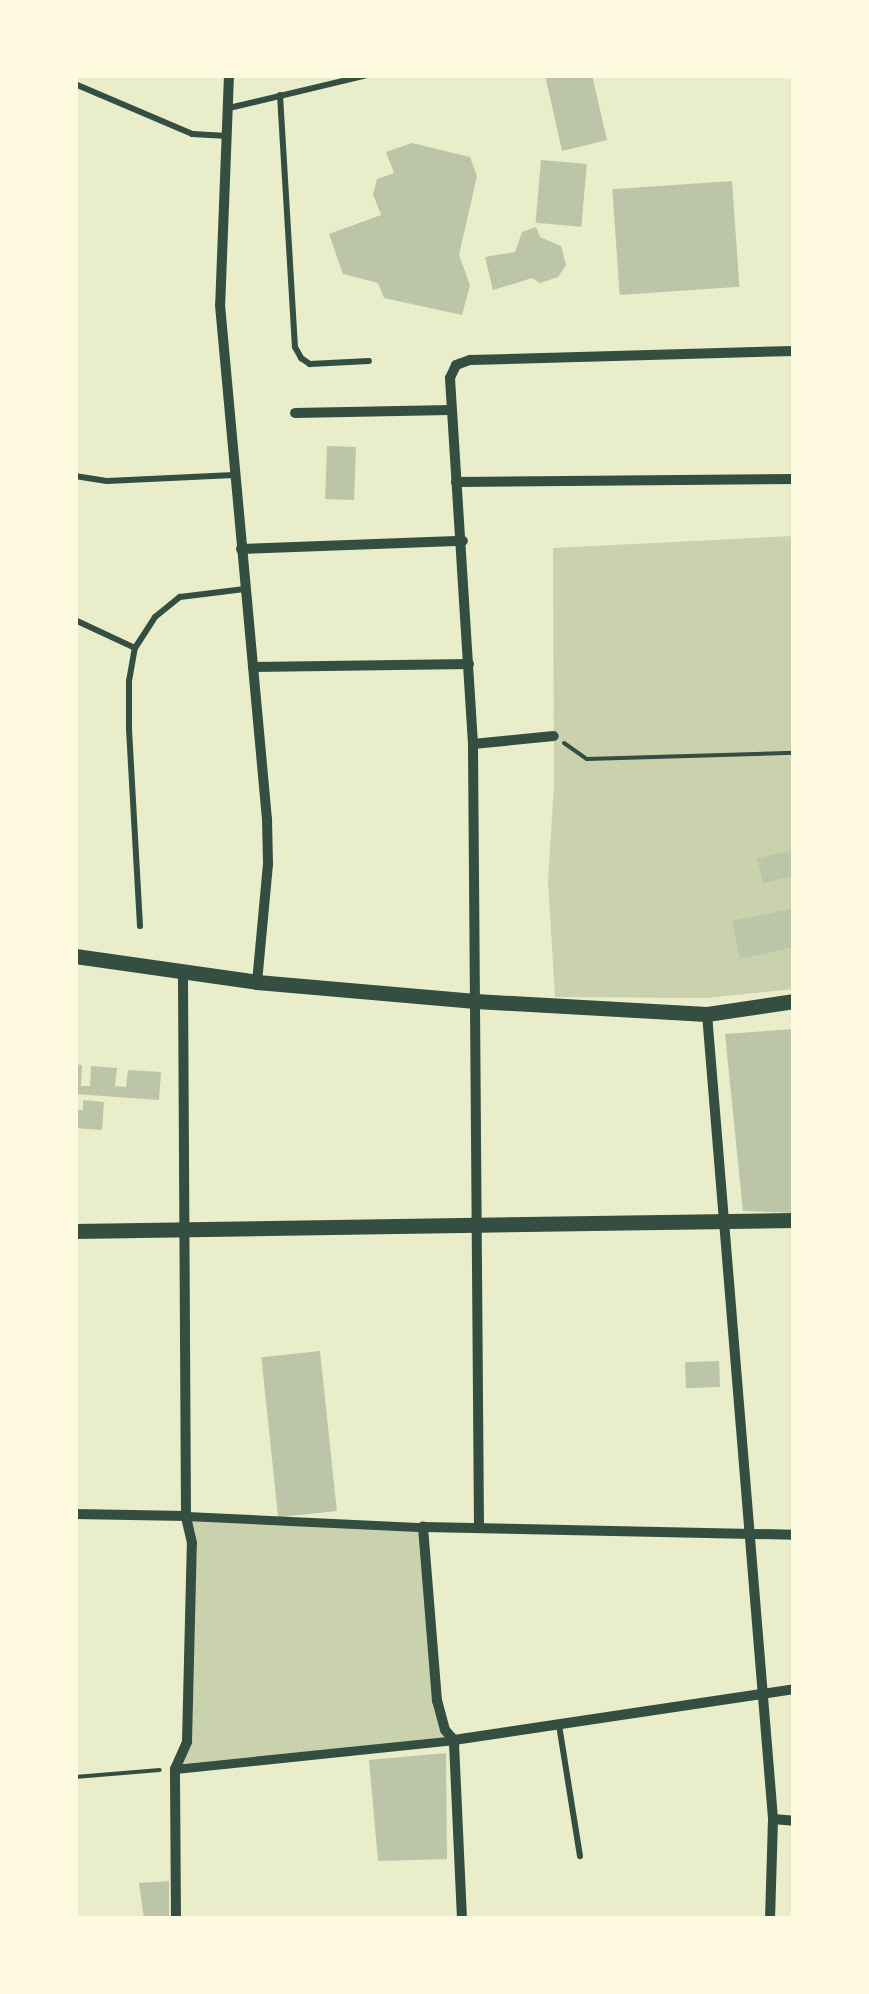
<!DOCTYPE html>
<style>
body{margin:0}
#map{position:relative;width:869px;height:1994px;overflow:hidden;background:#e9edc9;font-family:Poppins,sans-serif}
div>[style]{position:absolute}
.green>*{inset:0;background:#cad2ad}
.building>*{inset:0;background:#bcc5a7;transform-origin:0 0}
.path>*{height:4px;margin:-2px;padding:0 2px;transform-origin:2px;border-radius:2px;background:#344e41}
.service>*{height:6px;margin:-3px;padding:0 3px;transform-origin:3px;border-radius:3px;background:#344e41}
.pedestrian>*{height:9px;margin:-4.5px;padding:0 4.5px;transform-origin:4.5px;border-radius:4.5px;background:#344e41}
.minor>*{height:10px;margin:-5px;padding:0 5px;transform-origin:5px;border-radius:5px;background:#344e41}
.tertiary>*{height:15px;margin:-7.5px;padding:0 7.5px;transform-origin:7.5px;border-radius:7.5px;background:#344e41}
span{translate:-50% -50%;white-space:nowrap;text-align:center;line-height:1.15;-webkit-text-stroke:8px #fefae0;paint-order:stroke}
.frame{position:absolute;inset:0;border:78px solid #fefae0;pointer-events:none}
</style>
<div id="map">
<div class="green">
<i style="clip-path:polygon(794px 536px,794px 989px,706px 998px,555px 997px,548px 882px,554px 784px,553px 548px)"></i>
<i style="clip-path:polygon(186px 1516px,423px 1527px,437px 1701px,454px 1740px,175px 1769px,187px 1742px,192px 1543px)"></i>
</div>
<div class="building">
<i style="clip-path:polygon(545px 75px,592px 75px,607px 140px,562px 151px)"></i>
<i style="clip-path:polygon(412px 143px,470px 157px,477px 176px,459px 255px,470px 285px,462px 315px,384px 298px,378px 283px,343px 274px,329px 234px,381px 215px,373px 194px,377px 179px,394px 173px,386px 152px)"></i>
<i style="left:541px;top:160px;width:46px;height:63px;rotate:5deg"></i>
<i style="left:732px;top:181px;width:106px;height:120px;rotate:86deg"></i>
<i style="clip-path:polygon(536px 227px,540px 237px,561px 246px,566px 265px,558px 277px,540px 283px,532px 278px,493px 290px,485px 257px,515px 252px,522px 232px)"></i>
<i style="left:327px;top:446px;width:29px;height:53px;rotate:2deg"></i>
<i style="clip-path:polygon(794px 850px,794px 876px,763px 883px,757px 858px)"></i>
<i style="clip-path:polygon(794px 908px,794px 947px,740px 959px,732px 921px)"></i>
<i style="clip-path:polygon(794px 1029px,794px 1213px,743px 1211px,725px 1034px)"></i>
<i style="clip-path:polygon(75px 1064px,82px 1065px,81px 1086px,90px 1086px,91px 1066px,117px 1068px,115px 1086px,126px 1087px,128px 1070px,161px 1072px,159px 1100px,75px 1094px)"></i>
<i style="clip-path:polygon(83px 1100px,104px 1102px,102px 1130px,75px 1128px,75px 1110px,83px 1110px)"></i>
<i style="left:320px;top:1351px;width:161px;height:59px;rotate:84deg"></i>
<i style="left:719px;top:1361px;width:26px;height:34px;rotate:88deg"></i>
<i style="clip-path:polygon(446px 1753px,447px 1859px,378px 1861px,369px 1760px)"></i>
<i style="clip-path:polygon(169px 1881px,169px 1919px,144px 1919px,139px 1883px)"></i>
</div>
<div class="path">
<i style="left:564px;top:743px;width:28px;rotate:35deg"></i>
<i style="left:587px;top:759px;width:207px;rotate:-1.7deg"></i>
<i style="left:75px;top:1777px;width:85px;rotate:-4.7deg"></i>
</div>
<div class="service">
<i style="left:75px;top:84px;width:127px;rotate:23.1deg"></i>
<i style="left:192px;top:134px;width:36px;rotate:3deg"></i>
<i style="left:280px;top:95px;width:252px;rotate:86.6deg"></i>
<i style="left:295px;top:347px;width:13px;rotate:61deg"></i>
<i style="left:301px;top:358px;width:11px;rotate:34deg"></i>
<i style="left:310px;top:364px;width:59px;rotate:-2.9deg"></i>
<i style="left:229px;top:108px;width:142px;rotate:-13.4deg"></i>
<i style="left:75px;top:476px;width:32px;rotate:9deg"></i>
<i style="left:107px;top:481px;width:127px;rotate:-2.7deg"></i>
<i style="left:75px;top:620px;width:66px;rotate:25deg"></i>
<i style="left:140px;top:926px;width:197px;rotate:-93.2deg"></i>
<i style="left:129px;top:729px;width:48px;rotate:-90deg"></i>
<i style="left:129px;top:681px;width:34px;rotate:-80deg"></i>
<i style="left:135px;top:648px;width:37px;rotate:-57deg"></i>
<i style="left:155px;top:617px;width:32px;rotate:-39deg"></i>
<i style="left:180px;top:597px;width:65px;rotate:-7deg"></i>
<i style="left:559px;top:1725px;width:133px;rotate:80.9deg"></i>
</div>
<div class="pedestrian">
<i style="left:186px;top:1516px;width:237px;rotate:2.7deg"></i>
<i style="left:175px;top:1769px;width:281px;rotate:-5.9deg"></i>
</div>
<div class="minor">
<i style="left:229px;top:75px;width:230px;rotate:92.2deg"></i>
<i style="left:220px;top:305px;width:516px;rotate:84.78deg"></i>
<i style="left:267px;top:819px;width:45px;rotate:88.7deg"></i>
<i style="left:268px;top:864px;width:119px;rotate:95.3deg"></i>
<i style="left:295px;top:413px;width:155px;rotate:-1.1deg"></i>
<i style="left:456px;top:482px;width:338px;rotate:-0.5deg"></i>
<i style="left:241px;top:549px;width:222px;rotate:-2.1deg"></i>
<i style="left:253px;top:667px;width:216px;rotate:-0.8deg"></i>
<i style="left:473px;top:744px;width:81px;rotate:-5.6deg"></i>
<i style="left:707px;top:1014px;width:808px;rotate:85.31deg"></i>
<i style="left:773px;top:1819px;width:100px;rotate:91.7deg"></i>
<i style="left:75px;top:1514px;width:111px;rotate:1deg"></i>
<i style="left:479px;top:1528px;width:784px;rotate:-90.44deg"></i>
<i style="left:473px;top:744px;width:367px;rotate:-93.6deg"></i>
<i style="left:450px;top:378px;width:14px;rotate:-65deg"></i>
<i style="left:456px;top:365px;width:15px;rotate:-20deg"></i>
<i style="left:470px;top:360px;width:324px;rotate:-1.6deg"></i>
<i style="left:454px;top:1740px;width:344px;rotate:-8.5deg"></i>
<i style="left:773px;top:1819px;width:21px;rotate:5deg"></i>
<i style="left:176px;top:1919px;width:150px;rotate:-90.4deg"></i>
<i style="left:175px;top:1769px;width:30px;rotate:-66deg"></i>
<i style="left:187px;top:1742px;width:199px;rotate:-88.6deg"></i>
<i style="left:192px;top:1543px;width:28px;rotate:-103deg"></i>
<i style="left:186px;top:1516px;width:545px;rotate:-90.32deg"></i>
<i style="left:462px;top:1919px;width:179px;rotate:-92.6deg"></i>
<i style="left:454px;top:1740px;width:13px;rotate:-132deg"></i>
<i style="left:445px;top:1730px;width:30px;rotate:-105deg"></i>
<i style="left:437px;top:1701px;width:175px;rotate:-94.6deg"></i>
<i style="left:423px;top:1527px;width:371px;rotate:1.2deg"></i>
</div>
<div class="tertiary">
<i style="left:75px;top:956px;width:184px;rotate:8.1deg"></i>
<i style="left:257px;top:982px;width:219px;rotate:5deg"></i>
<i style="left:475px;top:1001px;width:232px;rotate:3.2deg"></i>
<i style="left:707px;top:1014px;width:88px;rotate:-8.5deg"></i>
<i style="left:75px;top:1231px;width:719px;rotate:-0.88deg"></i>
</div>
<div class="frame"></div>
</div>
